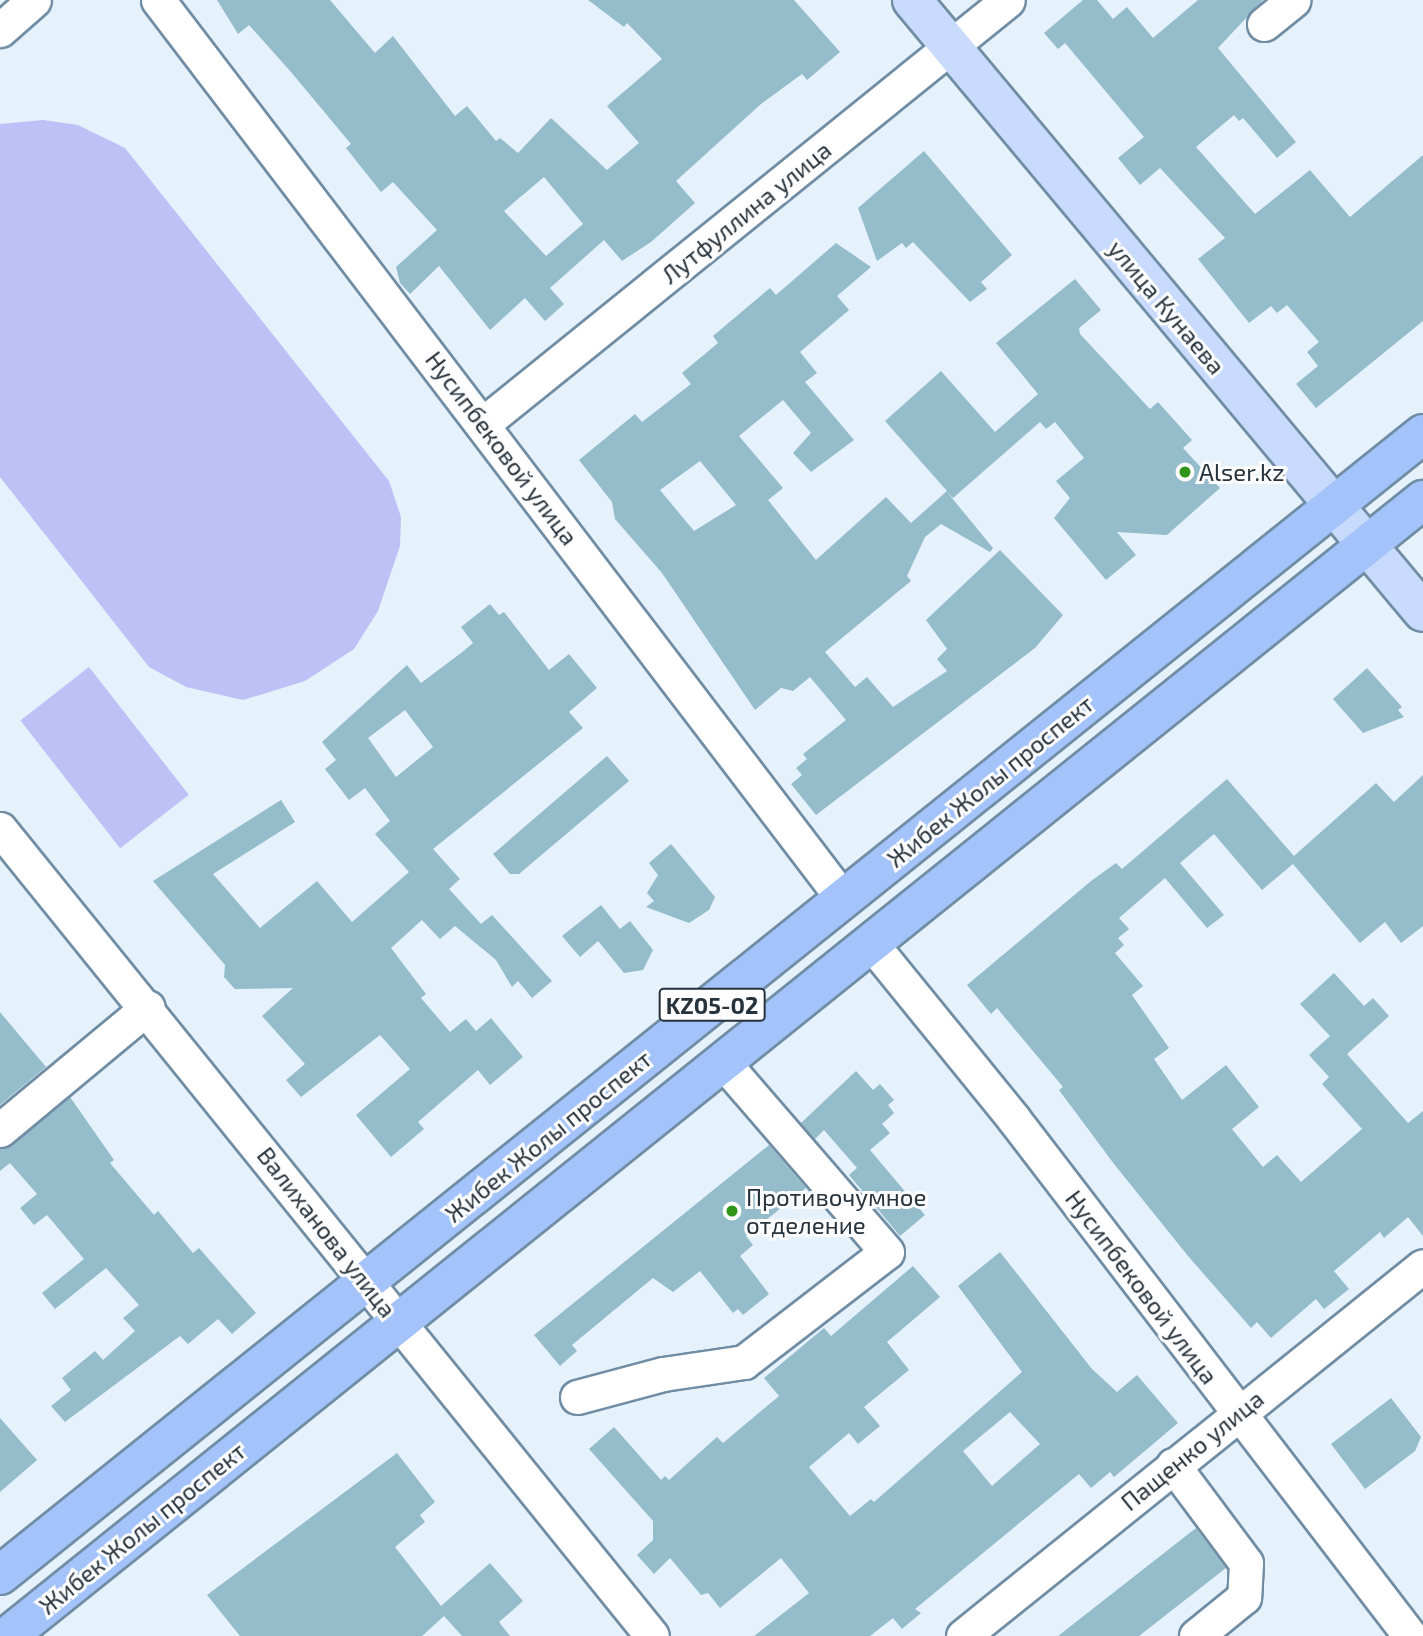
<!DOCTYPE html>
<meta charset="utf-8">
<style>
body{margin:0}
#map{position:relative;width:1423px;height:1636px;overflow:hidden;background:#e5f2fc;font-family:"Exo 2",sans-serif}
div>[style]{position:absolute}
.green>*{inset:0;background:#bdc1f5;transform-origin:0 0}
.building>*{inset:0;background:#94bccb}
.roads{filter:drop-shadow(2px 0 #708da4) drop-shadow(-2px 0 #708da4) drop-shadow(0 2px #708da4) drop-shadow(0 -2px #708da4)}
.minor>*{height:33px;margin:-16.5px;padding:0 16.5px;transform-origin:16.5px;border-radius:16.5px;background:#fff}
.major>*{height:38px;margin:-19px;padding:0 19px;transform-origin:19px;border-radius:19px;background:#c8dbfc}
.highway>*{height:38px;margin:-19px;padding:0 19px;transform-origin:19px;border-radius:19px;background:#a3c3fa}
.dots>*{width:19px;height:19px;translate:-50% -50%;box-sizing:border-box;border:4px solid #fdfdfd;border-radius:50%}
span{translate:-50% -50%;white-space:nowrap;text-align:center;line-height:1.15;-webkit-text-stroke:6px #fdfdfd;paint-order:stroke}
.shield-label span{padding:2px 5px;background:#fdfdfd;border:2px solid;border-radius:5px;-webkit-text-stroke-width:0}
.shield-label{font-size:23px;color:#26323c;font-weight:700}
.street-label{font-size:24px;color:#26323c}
.poi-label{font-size:24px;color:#26323c}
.left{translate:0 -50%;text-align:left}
</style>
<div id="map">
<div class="green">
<i style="clip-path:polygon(43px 120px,78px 125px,125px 148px,389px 481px,401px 517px,400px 546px,378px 611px,354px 649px,305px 681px,243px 700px,186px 687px,149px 667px,0 477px,0 124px)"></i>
<i style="left:89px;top:667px;width:162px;height:87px;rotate:52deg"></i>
</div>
<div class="building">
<i style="clip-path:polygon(evenodd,217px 0,330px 0,375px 53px,393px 36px,455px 116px,467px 106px,496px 141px,500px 138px,518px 153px,551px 118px,607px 170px,639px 143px,607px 106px,662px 59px,627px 23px,624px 27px,588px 0,794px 0,840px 52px,807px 80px,802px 74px,761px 104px,676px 181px,695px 203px,651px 242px,622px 261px,604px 240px,550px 288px,564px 304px,545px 321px,525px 298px,490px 330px,439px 266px,410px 294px,400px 283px,396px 267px,437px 230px,393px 182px,381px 192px,346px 148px,351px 144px,291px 72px,249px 25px,238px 34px,217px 0,544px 177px,583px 224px,546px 256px,504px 211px,544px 177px)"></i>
<i style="clip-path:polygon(1083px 0,1097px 0,1113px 19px,1127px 7px,1153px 38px,1198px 0,1263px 0,1218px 48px,1296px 142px,1277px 158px,1243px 118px,1239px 121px,1234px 115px,1196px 147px,1255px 214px,1310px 170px,1350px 217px,1423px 155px,1423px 321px,1316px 408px,1296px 384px,1318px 366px,1307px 352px,1319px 342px,1287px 305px,1277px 313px,1271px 306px,1249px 323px,1198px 259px,1225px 238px,1160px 168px,1140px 185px,1118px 158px,1144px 137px,1065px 43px,1058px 49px,1044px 33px)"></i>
<i style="clip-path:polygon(924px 151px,1012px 255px,981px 282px,987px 289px,970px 302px,913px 242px,906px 248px,902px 243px,877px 261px,858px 208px)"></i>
<i style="clip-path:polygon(evenodd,836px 243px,871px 267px,837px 296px,849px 310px,800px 352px,817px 373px,805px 382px,854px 440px,811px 472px,793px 453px,811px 433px,783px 400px,739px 436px,783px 488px,768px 500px,816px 560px,886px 497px,911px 523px,947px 491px,885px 421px,941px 371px,995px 432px,1038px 394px,996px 343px,1075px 279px,1101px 310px,1079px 328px,1080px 334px,1150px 409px,1158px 402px,1192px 440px,1183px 448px,1220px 488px,1167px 535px,1117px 532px,1136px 555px,1106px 580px,1054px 518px,1070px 498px,1056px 481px,1084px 458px,1055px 422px,1046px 429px,1040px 422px,953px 498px,947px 492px,993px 548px,990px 552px,941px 524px,925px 537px,907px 576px,911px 581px,825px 652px,855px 687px,867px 677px,893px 707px,947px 671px,937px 659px,947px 649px,926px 620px,1000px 550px,1063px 615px,1035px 648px,816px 815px,791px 784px,802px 775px,796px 768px,807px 759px,803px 754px,846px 720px,810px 677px,793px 691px,781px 688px,755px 710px,662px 573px,615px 519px,612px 502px,579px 460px,635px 414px,642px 422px,691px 384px,682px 373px,718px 343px,713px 336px,770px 288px,776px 295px,836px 243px,700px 461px,736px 505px,694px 531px,660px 490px,700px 461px)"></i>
<i style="clip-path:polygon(evenodd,490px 604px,499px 615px,504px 612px,549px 670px,569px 654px,597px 688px,569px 712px,583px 728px,433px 849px,460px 879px,449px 889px,481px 924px,492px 915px,552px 981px,532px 998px,518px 981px,512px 987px,496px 960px,455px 926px,440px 939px,422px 920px,391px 948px,426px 994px,421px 998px,450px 1032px,466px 1019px,476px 1031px,491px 1018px,523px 1057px,490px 1085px,478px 1070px,418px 1122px,424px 1129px,391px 1157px,356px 1115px,410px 1069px,380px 1035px,301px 1097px,286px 1080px,305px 1064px,262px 1016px,293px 988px,235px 989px,224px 977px,225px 965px,153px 881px,281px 800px,295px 822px,213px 874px,260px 928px,317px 881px,352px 922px,409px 872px,375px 834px,390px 821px,365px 788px,349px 800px,325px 769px,336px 760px,322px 742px,407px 665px,421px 683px,461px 653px,473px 643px,461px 627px,490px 604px,405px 710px,433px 747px,396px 777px,368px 738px,405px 710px)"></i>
<i style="clip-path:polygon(1367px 668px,1402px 707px,1398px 710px,1404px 717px,1363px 733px,1333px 699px)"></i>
<i style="clip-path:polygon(607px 756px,629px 781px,519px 874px,510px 874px,493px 854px)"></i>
<i style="clip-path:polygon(1423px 775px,1423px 926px,1401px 943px,1385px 922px,1360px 943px,1293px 864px,1262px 890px,1214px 834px,1180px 863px,1224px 915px,1207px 928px,1165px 878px,1119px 918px,1129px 929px,1118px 938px,1124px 945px,1115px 953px,1143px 986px,1132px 995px,1169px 1048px,1154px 1059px,1182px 1100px,1226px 1065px,1259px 1107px,1232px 1129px,1263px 1167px,1277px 1155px,1301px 1182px,1362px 1129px,1322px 1084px,1329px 1077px,1309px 1055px,1330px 1036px,1300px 1004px,1334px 973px,1364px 1006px,1373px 998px,1389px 1016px,1347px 1054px,1408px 1123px,1423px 1111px,1423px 1236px,1408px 1217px,1384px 1238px,1380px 1232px,1334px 1271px,1349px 1289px,1324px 1309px,1316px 1299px,1271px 1338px,1257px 1322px,1251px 1328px,1188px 1256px,1114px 1164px,1059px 1090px,1063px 1087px,997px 1008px,991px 1014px,967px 985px,1091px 881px,1116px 863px,1122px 869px,1227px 779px,1294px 856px,1376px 783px,1394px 802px)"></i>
<i style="clip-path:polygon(671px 844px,715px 897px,709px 910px,689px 923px,646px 907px,654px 901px,647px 893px,658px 875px,649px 863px)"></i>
<i style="clip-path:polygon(601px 905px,620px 929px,630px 921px,653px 950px,643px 970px,624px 973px,598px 941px,580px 957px,562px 936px)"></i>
<i style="clip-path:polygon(0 1012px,46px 1067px,0 1105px)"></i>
<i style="clip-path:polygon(856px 1071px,873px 1090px,880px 1084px,894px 1100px,888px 1105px,894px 1113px,882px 1124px,890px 1133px,870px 1150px,925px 1215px,900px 1236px,849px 1175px,857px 1168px,824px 1130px,815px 1139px,801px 1123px)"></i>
<i style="clip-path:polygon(70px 1097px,114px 1160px,110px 1163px,154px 1215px,158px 1211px,193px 1253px,199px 1248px,256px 1313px,232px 1334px,218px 1319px,188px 1344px,180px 1336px,65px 1422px,51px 1406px,71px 1390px,62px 1378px,95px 1351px,103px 1360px,135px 1331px,123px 1318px,139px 1305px,106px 1268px,55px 1309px,42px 1293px,84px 1259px,47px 1215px,34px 1225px,20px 1208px,37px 1194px,10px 1163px,0 1171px,0 1149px)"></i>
<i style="clip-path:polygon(769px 1145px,806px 1188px,746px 1236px,753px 1245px,740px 1256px,769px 1294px,743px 1315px,738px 1309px,733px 1313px,700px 1271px,673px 1292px,653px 1278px,572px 1345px,577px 1351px,560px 1366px,534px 1335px)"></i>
<i style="clip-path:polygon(evenodd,1000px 1252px,1092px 1369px,1117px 1392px,1137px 1375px,1178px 1423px,1114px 1477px,1110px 1472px,1091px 1488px,1079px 1474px,915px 1609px,921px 1613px,902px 1629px,893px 1618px,870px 1636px,754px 1636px,809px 1593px,781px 1558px,720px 1608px,708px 1593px,701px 1595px,670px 1558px,654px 1574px,637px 1555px,653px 1540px,653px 1521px,589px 1449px,614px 1427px,661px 1480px,665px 1476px,669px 1480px,717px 1437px,723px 1443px,779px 1396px,764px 1378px,824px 1328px,831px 1336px,913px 1266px,940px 1297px,887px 1342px,909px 1370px,864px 1407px,880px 1426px,858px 1444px,849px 1433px,809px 1467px,850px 1516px,871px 1499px,874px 1502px,1022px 1372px,958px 1286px,1000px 1252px,1010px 1412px,1040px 1444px,992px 1486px,963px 1451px,1010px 1412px)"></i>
<i style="clip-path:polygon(1391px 1398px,1421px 1437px,1415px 1451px,1365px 1489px,1331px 1444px)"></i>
<i style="clip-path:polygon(0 1418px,37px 1460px,0 1492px)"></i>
<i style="clip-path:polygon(397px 1453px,435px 1502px,420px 1515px,425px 1522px,395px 1547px,441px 1606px,490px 1563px,523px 1601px,499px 1622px,510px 1636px,462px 1636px,444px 1616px,422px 1636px,240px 1636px,207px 1595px)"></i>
<i style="clip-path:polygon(1196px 1528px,1226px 1568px,1139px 1636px,1058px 1636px)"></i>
</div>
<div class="roads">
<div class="minor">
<i style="left:158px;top:0;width:1130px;rotate:52.69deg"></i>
<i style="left:1264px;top:24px;width:38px;rotate:-39deg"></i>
<i style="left:0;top:30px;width:45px;rotate:-41.4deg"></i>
<i style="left:484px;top:423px;width:673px;rotate:-38.91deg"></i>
<i style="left:0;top:829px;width:1037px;rotate:51.06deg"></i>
<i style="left:870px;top:942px;width:227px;rotate:50.9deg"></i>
<i style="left:1013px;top:1118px;width:653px;rotate:52.53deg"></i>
<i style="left:0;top:1130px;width:192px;rotate:-39.7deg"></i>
<i style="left:577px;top:1397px;width:89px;rotate:-15deg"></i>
<i style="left:663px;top:1374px;width:82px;rotate:-8.4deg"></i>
<i style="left:744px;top:1362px;width:180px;rotate:-37.6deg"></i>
<i style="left:887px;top:1252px;width:252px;rotate:-130.8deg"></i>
<i style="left:1173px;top:1465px;width:122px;rotate:53.3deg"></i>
<i style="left:1246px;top:1563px;width:34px;rotate:93deg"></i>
<i style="left:1244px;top:1597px;width:62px;rotate:140.9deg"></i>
<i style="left:963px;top:1636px;width:590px;rotate:-38.81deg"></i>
</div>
<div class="major">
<i style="left:912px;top:0;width:797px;rotate:50.14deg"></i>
</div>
<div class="highway">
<i style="left:0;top:1575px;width:1824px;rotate:-38.72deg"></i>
<i style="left:8px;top:1636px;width:1815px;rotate:-38.76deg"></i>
</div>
</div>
<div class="dots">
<i style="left:1185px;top:472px;background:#309416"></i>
<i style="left:732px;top:1211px;background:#309416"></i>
</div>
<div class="shield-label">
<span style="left:712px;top:1005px">KZ05-02</span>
</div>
<div class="street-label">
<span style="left:746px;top:212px;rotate:-39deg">Лутфуллина улица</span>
<span style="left:1167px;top:307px;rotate:50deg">улица Кунаева</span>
<span style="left:502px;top:448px;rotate:53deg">Нусипбековой улица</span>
<span style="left:990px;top:781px;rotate:-39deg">Жибек Жолы проспект</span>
<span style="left:548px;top:1136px;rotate:-39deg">Жибек Жолы проспект</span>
<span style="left:327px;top:1232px;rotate:52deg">Валиханова улица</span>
<span style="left:1142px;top:1287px;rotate:53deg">Нусипбековой улица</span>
<span style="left:1192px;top:1450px;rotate:-39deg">Пащенко улица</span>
<span style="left:142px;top:1528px;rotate:-39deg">Жибек Жолы проспект</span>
</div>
<div class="poi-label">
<span class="left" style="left:1199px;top:472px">Alser.kz</span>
<span class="left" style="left:746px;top:1211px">Противочумное<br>отделение</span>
</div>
</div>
